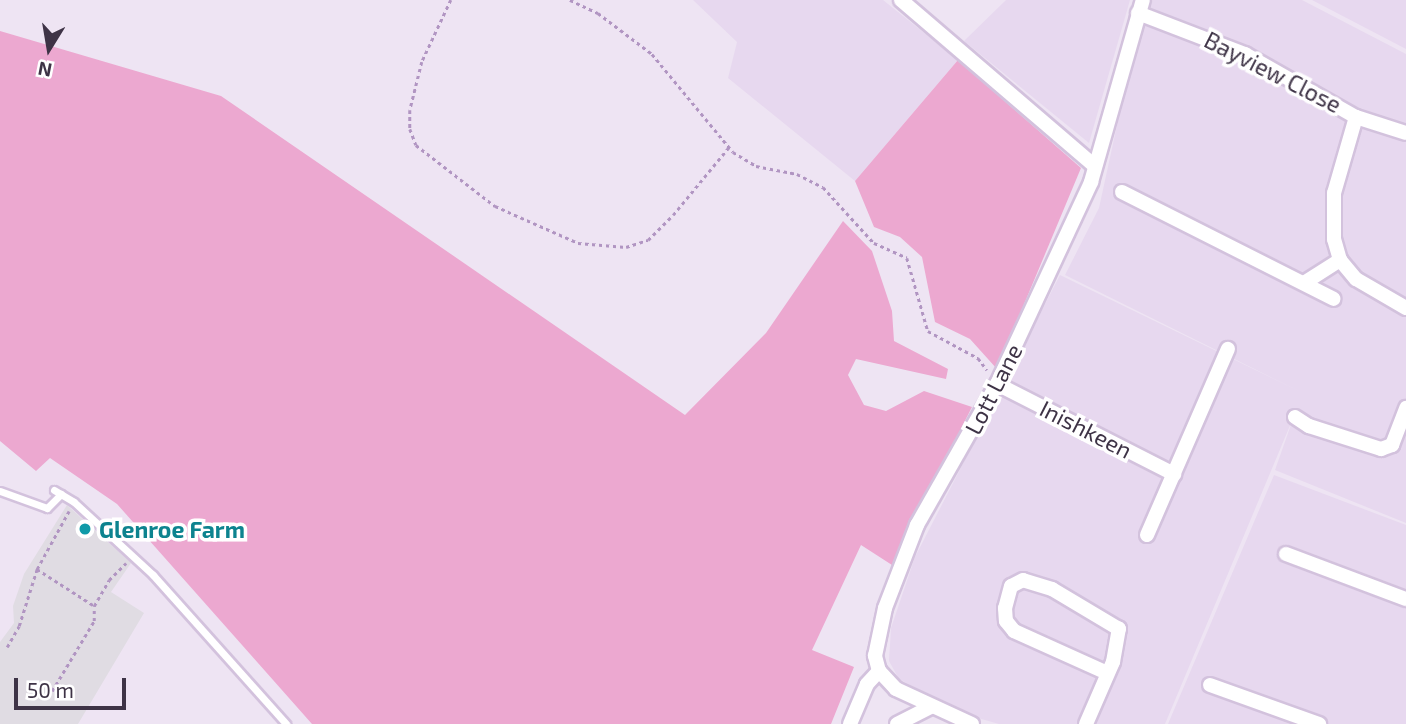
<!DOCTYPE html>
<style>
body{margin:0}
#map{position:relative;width:1406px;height:724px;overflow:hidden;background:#eee4f3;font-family:"Exo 2",sans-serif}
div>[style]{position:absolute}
.residential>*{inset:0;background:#e7d8ef}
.green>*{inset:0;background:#eca8d0}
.parking>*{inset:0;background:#e0dce3}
.path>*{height:2.5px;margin-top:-1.25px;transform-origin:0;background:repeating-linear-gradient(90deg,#b195c2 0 3.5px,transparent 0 7px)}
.roads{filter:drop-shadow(2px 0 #d3c2dd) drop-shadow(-2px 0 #d3c2dd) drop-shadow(0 2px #d3c2dd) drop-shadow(0 -2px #d3c2dd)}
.lane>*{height:7px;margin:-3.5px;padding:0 3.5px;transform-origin:3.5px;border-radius:3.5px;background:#fff}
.street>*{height:14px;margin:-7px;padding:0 7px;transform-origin:7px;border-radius:7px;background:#fff}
.dots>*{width:19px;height:19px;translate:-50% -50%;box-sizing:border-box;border:4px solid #fff;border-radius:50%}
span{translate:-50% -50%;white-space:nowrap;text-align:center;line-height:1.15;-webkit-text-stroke:7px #fff;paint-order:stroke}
.street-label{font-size:23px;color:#3e3346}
.culture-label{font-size:23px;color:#0d838f;font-weight:700}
.left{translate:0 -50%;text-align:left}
.north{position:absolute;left:14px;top:14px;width:70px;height:70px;-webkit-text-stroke:5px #fff;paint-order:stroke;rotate:191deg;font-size:19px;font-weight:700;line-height:28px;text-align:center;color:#3e3346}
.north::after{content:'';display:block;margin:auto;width:24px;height:32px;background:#3e3346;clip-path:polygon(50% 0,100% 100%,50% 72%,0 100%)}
.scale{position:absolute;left:14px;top:678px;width:112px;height:32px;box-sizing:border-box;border:4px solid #3e3346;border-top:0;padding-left:9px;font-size:21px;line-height:24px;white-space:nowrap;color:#3e3346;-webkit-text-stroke:5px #fff;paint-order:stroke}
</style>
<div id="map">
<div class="residential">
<i style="clip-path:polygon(693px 0,883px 0,958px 60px,855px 181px,728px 78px,737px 42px)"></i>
<i style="clip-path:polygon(1006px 0,1130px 0,1089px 143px,964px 41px)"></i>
<i style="clip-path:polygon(1152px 0,1302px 0,1406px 54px,1406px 523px,1275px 470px,1294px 416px,1165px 724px,999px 724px,964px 714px,899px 679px,889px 661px,891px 628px,915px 557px,1060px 275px,1303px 393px,1065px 275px,1099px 208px,1134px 47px)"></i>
<i style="clip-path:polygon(1312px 0,1406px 0,1406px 49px)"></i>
<i style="clip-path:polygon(1274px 475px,1406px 525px,1406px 724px,1168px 724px)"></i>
</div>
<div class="green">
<i style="clip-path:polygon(0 31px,221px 96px,685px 415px,766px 333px,843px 221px,872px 251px,892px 311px,894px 341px,948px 369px,946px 379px,856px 359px,848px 375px,864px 405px,886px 411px,924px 391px,972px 407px,892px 565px,861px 545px,812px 650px,854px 667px,831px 724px,312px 724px,117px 504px,50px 458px,36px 471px,0 441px)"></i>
<i style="clip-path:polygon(958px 60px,1081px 168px,997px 369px,970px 339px,935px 322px,922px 257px,900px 237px,874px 227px,855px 181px)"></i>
</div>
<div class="parking">
<i style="clip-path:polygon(67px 505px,131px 563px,111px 592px,144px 613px,78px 724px,0 724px,0 642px,14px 623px,13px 606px,24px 574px)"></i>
</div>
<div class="path">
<i style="left:451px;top:0;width:68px;rotate:115.1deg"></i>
<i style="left:422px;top:62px;width:49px;rotate:104deg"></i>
<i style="left:410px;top:110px;width:19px;rotate:90deg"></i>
<i style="left:410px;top:129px;width:17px;rotate:69deg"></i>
<i style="left:416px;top:145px;width:100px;rotate:37.7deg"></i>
<i style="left:495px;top:206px;width:91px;rotate:24deg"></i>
<i style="left:578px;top:243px;width:48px;rotate:4.8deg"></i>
<i style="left:626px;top:247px;width:23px;rotate:-18deg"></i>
<i style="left:648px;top:240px;width:35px;rotate:-45deg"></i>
<i style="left:673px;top:215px;width:88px;rotate:-50.5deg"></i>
<i style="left:570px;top:0;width:31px;rotate:25deg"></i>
<i style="left:598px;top:13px;width:68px;rotate:37.2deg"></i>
<i style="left:652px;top:54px;width:127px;rotate:50.4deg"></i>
<i style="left:733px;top:152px;width:27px;rotate:31deg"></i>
<i style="left:756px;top:166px;width:42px;rotate:11deg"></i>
<i style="left:797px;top:174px;width:29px;rotate:27deg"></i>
<i style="left:823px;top:187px;width:76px;rotate:47.7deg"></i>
<i style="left:874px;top:243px;width:36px;rotate:24deg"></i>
<i style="left:907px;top:258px;width:76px;rotate:74deg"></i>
<i style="left:928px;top:331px;width:57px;rotate:28.4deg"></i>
<i style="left:978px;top:358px;width:15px;rotate:53deg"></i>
<i style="left:37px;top:569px;width:67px;rotate:32.7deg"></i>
<i style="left:7px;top:647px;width:24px;rotate:-60deg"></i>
<i style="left:19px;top:626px;width:60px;rotate:-72.5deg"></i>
<i style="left:37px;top:569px;width:66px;rotate:-61.1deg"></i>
<i style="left:52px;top:691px;width:82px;rotate:-59deg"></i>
<i style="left:94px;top:621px;width:15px;rotate:-90deg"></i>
<i style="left:94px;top:606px;width:30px;rotate:-60deg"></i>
<i style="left:109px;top:580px;width:24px;rotate:-45deg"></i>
</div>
<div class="roads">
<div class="lane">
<i style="left:54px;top:490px;width:23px;rotate:31deg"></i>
<i style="left:74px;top:502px;width:108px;rotate:42.7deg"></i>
<i style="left:153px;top:575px;width:200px;rotate:48.2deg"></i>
<i style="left:0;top:491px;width:50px;rotate:19.9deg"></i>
<i style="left:47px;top:508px;width:20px;rotate:-45deg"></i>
</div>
<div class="street">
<i style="left:901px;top:0;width:255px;rotate:40.6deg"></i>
<i style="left:1138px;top:13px;width:115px;rotate:21deg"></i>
<i style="left:1245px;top:54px;width:128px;rotate:29.6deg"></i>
<i style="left:1356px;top:117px;width:52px;rotate:17.7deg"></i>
<i style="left:1356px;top:117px;width:79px;rotate:106.1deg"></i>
<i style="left:1334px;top:193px;width:46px;rotate:90deg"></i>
<i style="left:1334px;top:239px;width:22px;rotate:74deg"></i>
<i style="left:1340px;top:260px;width:25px;rotate:50deg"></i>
<i style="left:1356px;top:279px;width:58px;rotate:30.1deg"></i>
<i style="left:1122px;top:192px;width:237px;rotate:26.8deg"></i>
<i style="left:1304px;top:283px;width:43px;rotate:-32.6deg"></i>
<i style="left:997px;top:384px;width:199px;rotate:27deg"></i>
<i style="left:1295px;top:417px;width:17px;rotate:33deg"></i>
<i style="left:1309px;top:426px;width:76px;rotate:17.7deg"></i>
<i style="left:1381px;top:449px;width:12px;rotate:-20deg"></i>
<i style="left:1392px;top:445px;width:40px;rotate:-69deg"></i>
<i style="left:1147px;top:535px;width:203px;rotate:-66.5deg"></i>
<i style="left:1286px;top:554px;width:128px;rotate:20.6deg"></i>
<i style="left:1210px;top:685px;width:116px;rotate:19.7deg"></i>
<i style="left:850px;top:724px;width:43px;rotate:-67deg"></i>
<i style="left:867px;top:684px;width:18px;rotate:-47deg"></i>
<i style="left:897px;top:724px;width:37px;rotate:-27deg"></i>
<i style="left:972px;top:724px;width:84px;rotate:-155.3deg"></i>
<i style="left:896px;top:689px;width:25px;rotate:-133deg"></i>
<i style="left:879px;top:671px;width:16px;rotate:-105deg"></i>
<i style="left:875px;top:656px;width:49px;rotate:-78.2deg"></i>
<i style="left:885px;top:608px;width:89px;rotate:-68.9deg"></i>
<i style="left:917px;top:525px;width:162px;rotate:-60.4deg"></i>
<i style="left:997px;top:384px;width:223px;rotate:-65deg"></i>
<i style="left:1091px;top:182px;width:189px;rotate:-74.1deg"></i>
<i style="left:1086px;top:724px;width:68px;rotate:-66.5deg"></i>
<i style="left:1113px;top:662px;width:34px;rotate:-80deg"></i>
<i style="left:1119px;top:629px;width:78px;rotate:-149.2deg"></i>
<i style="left:1052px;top:589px;width:30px;rotate:-163deg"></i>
<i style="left:1023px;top:580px;width:13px;rotate:153deg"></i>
<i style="left:1011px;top:586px;width:23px;rotate:105deg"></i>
<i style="left:1005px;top:608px;width:13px;rotate:86deg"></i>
<i style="left:1006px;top:621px;width:13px;rotate:51deg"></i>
<i style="left:1014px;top:631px;width:102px;rotate:24.3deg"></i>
</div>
</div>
<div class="dots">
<i style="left:85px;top:529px;background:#0f9aa8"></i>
</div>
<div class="street-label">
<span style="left:1273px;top:72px;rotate:27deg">Bayview Close</span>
<span style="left:993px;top:389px;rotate:-63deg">Lott Lane</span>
<span style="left:1086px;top:429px;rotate:27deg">Inishkeen</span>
</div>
<div class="culture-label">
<span class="left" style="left:99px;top:529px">Glenroe Farm</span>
</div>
<div class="north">N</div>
<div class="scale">50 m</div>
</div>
